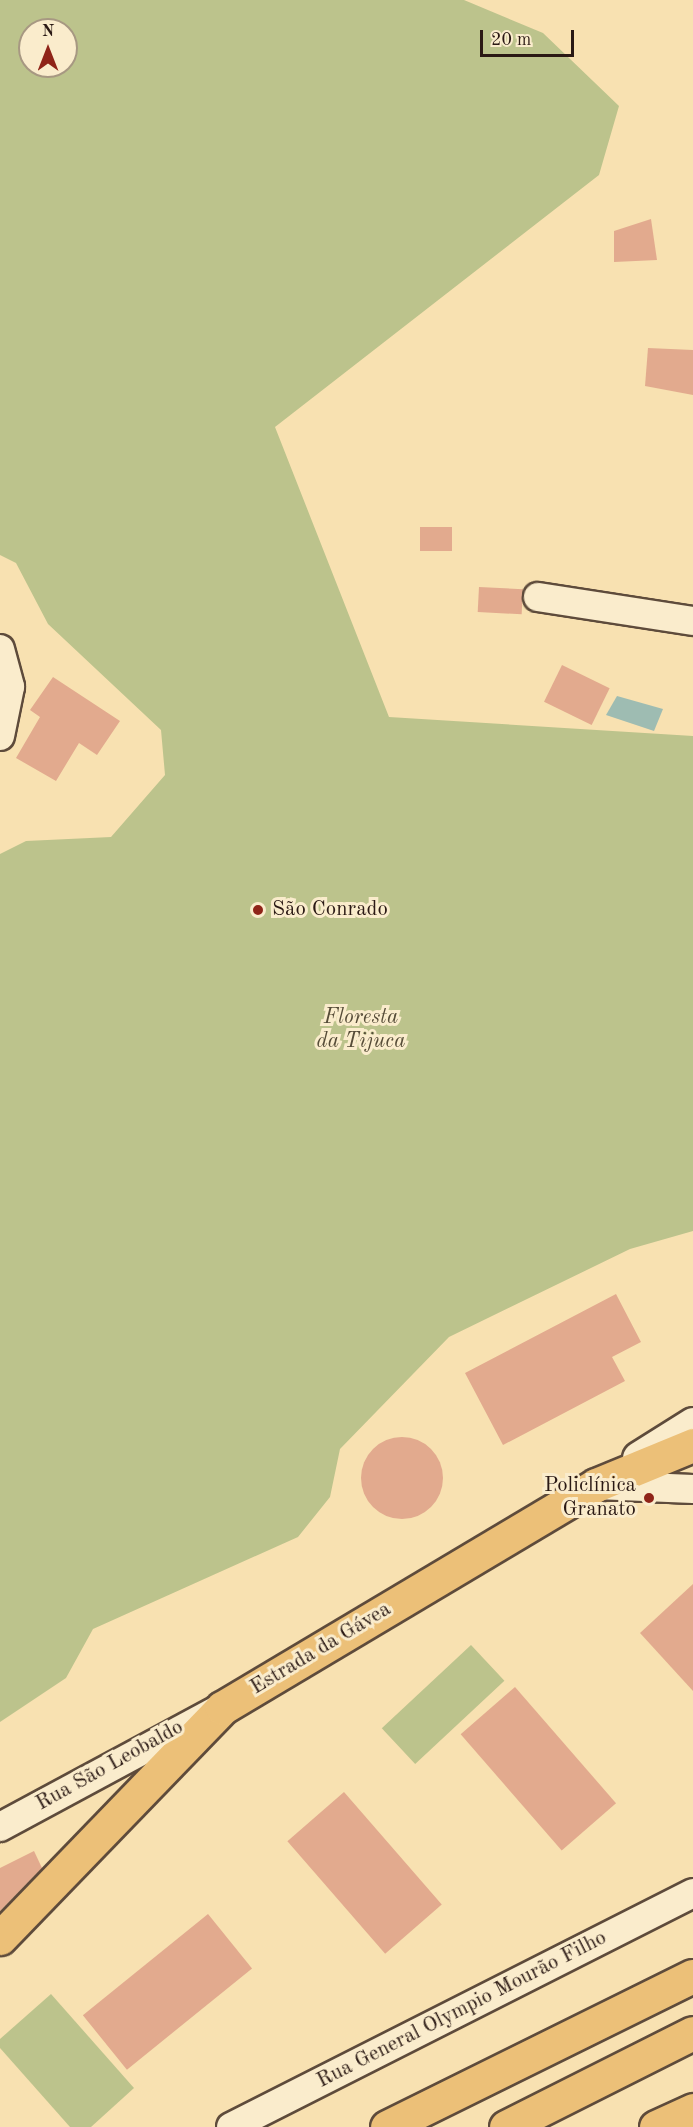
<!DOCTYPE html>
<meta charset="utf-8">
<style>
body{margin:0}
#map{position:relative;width:693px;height:2127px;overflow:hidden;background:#f8e1b1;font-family:"Old Standard TT",serif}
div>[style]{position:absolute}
.green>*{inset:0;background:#bcc38c;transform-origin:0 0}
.water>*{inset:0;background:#9ebcb2}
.building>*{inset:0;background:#e2aa8e;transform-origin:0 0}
.round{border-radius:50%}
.roads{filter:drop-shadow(2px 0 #5e4b3b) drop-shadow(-2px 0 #5e4b3b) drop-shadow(0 2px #5e4b3b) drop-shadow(0 -2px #5e4b3b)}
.street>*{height:28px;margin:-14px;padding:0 14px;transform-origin:14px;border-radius:14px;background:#faeccc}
.secondary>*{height:33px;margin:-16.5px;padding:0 16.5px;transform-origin:16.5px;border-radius:16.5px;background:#faeccc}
.primary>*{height:33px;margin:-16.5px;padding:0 16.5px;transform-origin:16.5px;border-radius:16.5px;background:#ecc078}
.highway>*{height:33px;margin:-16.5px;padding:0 16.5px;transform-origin:16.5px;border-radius:16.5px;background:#ecc078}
.dots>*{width:16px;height:16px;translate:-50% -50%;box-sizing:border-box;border:3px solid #faeccc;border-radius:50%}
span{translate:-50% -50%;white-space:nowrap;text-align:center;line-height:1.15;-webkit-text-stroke:6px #faeccc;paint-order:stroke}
.poi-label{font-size:21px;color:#2a1914}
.left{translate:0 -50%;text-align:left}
.right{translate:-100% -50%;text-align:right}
.park-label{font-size:21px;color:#564c38;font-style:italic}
.street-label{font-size:21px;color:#2a1914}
.north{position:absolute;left:18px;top:18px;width:60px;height:60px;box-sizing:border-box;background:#faeccc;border:2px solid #a79882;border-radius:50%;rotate:0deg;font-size:16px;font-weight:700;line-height:24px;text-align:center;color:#2a1914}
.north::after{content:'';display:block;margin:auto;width:21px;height:27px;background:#8f2418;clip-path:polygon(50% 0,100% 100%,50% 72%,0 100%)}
.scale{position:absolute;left:480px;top:30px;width:94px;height:27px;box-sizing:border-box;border:3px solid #2a1914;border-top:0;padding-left:8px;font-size:18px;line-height:21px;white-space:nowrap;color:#2a1914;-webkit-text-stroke:4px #faeccc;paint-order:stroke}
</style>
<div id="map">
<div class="green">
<i style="clip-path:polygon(evenodd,0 0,464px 0,543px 33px,619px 106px,599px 175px,275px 427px,389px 717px,693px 736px,693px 1231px,630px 1249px,449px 1337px,340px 1449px,330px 1497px,298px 1537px,93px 1629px,66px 1678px,0 1722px,0 854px,26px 841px,111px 837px,165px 775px,161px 730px,48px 624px,16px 563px,0 555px,0 0,30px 30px,66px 30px,66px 66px,30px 66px,30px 30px)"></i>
<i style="left:471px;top:1645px;width:49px;height:122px;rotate:47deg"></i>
<i style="clip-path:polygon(51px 1994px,134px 2088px,91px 2127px,70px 2127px,0 2048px,0 2039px)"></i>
</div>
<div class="water">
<i style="clip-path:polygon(617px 696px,663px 709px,654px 731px,606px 715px)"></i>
</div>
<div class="building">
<i style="clip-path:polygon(651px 219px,657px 260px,614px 262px,614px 231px)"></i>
<i style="clip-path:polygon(648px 348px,693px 350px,693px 395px,645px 386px)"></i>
<i style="left:420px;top:527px;width:32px;height:24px"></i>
<i style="left:479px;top:587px;width:44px;height:25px;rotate:3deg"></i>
<i style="left:562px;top:665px;width:53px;height:41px;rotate:26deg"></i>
<i style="clip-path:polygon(53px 677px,120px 721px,97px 755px,79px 743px,56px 781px,16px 758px,40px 717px,30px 710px)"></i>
<i style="clip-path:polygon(616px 1294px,641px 1342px,612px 1357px,625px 1381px,503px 1445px,465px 1373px)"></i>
<i class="round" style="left:361px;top:1437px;width:82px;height:82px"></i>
<i style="clip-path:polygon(693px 1584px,693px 1691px,640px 1633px)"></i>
<i style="left:515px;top:1687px;width:154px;height:72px;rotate:49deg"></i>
<i style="left:344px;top:1792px;width:149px;height:75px;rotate:49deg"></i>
<i style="clip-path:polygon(34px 1851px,42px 1868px,0 1911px,0 1868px)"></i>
<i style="left:208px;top:1914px;width:70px;height:161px;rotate:51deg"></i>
</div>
<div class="roads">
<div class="street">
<i style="left:538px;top:597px;width:157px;rotate:8.8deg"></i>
<i style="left:0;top:649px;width:39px;rotate:75deg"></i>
<i style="left:10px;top:687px;width:50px;rotate:101.5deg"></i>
<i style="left:596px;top:1485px;width:97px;rotate:2.4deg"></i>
<i style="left:0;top:1827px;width:247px;rotate:-28.3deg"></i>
<i style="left:231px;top:2127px;width:518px;rotate:-26.86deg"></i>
</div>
<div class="secondary">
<i style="left:639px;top:1458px;width:64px;rotate:-32.2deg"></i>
</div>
<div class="primary">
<i style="left:0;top:1938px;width:320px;rotate:-46deg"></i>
<i style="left:222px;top:1708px;width:435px;rotate:-30.8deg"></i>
<i style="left:596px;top:1485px;width:105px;rotate:-22.4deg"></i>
<i style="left:656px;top:2127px;width:41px;rotate:-24.7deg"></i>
</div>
<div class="highway">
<i style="left:387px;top:2127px;width:341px;rotate:-26.3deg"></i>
<i style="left:506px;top:2127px;width:209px;rotate:-26.7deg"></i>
</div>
</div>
<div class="dots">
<i style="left:258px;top:910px;background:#8f2418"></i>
<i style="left:649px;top:1498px;background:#8f2418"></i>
</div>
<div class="poi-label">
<span class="left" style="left:272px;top:910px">São Conrado</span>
<span class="right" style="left:636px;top:1498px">Policlínica<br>Granato</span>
</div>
<div class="park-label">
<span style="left:361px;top:1030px">Floresta<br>da Tijuca</span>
</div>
<div class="street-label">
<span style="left:321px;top:1649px;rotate:-31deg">Estrada da Gávea</span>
<span style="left:110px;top:1766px;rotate:-29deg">Rua São Leobaldo</span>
<span style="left:462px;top:2010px;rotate:-27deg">Rua General Olympio Mourão Filho</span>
</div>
<div class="north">N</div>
<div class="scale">20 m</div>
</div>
